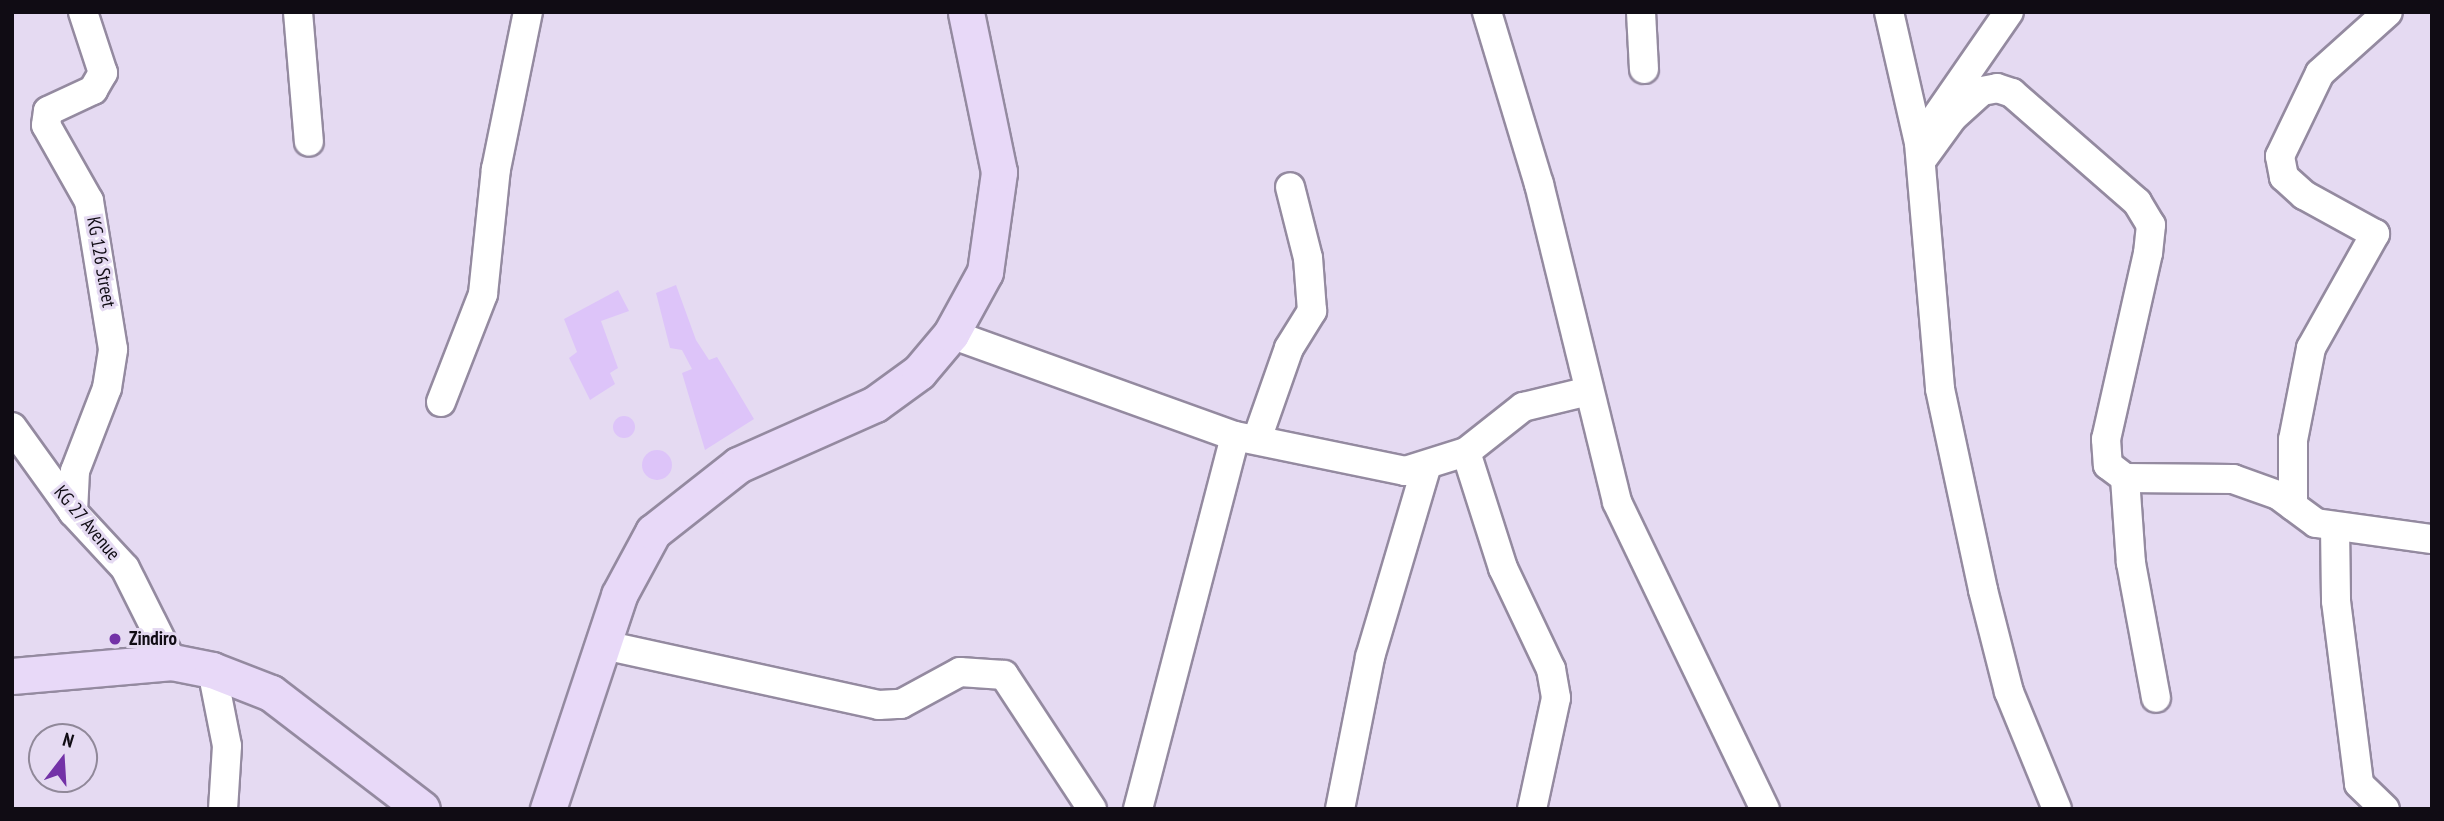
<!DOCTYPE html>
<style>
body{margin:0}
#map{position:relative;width:2444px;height:821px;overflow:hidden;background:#e5daf2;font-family:"PT Sans Narrow",sans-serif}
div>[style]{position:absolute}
.green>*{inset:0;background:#ddc4f9}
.round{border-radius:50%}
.roads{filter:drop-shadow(2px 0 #948aa0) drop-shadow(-2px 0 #948aa0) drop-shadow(0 2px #948aa0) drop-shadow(0 -2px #948aa0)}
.minor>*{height:28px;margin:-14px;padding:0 14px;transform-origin:14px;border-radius:14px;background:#fff}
.major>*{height:35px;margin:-17.5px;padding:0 17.5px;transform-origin:17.5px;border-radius:17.5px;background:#e8d9f8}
.dots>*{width:19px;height:19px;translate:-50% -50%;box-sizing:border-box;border:4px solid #e5daf2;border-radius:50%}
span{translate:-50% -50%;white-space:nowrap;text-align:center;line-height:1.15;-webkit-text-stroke:6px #e5daf2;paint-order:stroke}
.street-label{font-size:19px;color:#100c14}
.poi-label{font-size:19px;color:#100c14;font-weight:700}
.left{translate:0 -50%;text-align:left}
.frame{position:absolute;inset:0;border:14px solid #100c14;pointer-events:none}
.north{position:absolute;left:28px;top:723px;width:70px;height:70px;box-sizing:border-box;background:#e5daf2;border:2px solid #908899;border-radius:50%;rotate:17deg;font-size:19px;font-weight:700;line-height:28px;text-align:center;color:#100c14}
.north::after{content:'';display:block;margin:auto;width:24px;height:32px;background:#7332a7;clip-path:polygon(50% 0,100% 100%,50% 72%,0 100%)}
</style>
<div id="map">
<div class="green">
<i style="clip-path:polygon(676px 285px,696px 340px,709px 360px,717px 357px,754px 419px,705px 450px,682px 373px,692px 369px,682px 350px,670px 348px,656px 293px)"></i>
<i style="clip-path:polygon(618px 290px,629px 311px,601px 321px,618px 368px,610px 373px,615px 384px,590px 400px,569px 358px,577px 352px,564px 319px)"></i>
<i class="round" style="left:613px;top:416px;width:22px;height:22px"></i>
<i class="round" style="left:642px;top:450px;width:30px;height:30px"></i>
</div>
<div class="roads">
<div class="minor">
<i style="left:298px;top:12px;width:130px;rotate:85.2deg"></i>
<i style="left:1487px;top:12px;width:180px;rotate:73.2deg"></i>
<i style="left:1539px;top:184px;width:327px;rotate:76.2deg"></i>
<i style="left:1617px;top:502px;width:341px;rotate:64.3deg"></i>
<i style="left:1641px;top:12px;width:57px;rotate:87deg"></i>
<i style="left:1889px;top:12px;width:134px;rotate:77.1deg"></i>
<i style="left:1919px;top:143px;width:247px;rotate:85.1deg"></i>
<i style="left:1940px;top:389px;width:206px;rotate:77.9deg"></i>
<i style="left:1983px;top:590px;width:105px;rotate:75.7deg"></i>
<i style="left:2009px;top:692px;width:126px;rotate:67.7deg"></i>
<i style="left:1932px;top:123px;width:135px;rotate:-55.3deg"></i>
<i style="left:1921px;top:161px;width:54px;rotate:-54deg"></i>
<i style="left:1953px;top:117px;width:39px;rotate:-42deg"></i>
<i style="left:1982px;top:91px;width:15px;rotate:-11deg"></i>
<i style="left:1997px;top:88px;width:16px;rotate:18deg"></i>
<i style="left:2012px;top:93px;width:166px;rotate:41.1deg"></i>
<i style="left:2137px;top:202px;width:27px;rotate:59deg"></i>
<i style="left:2151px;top:225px;width:28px;rotate:96deg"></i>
<i style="left:2148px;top:253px;width:191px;rotate:102.7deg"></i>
<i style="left:2106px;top:439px;width:26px;rotate:86deg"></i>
<i style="left:2108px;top:465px;width:21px;rotate:37deg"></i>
<i style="left:2125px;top:478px;width:108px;rotate:0.5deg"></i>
<i style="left:2233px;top:479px;width:48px;rotate:19.6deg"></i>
<i style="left:2278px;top:495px;width:47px;rotate:36.4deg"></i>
<i style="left:2316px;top:523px;width:117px;rotate:7.9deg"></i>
<i style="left:951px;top:334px;width:302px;rotate:19.8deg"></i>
<i style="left:1235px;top:436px;width:174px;rotate:11.6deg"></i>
<i style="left:1405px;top:471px;width:64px;rotate:-17.3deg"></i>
<i style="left:1466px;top:452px;width:73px;rotate:-38.3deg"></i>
<i style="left:1523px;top:407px;width:68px;rotate:-13.6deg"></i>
<i style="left:441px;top:402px;width:116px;rotate:-68.7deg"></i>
<i style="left:483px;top:294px;width:126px;rotate:-84.1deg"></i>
<i style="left:496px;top:169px;width:160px;rotate:-78.5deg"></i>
<i style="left:12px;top:427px;width:105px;rotate:54.3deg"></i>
<i style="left:73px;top:512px;width:76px;rotate:47.1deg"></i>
<i style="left:125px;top:568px;width:105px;rotate:63.4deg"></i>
<i style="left:1257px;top:439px;width:96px;rotate:-70.6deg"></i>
<i style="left:1289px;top:348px;width:44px;rotate:-58.1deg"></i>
<i style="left:1312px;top:311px;width:53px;rotate:-94.3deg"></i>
<i style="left:1308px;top:258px;width:73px;rotate:-104.2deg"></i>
<i style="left:1466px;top:452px;width:122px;rotate:72.3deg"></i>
<i style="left:1503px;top:568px;width:112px;rotate:64.6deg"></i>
<i style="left:1551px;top:669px;width:29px;rotate:80deg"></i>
<i style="left:1556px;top:698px;width:114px;rotate:102.2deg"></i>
<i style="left:2125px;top:478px;width:85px;rotate:86deg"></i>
<i style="left:2131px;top:563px;width:137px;rotate:79.5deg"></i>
<i style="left:2293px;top:506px;width:66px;rotate:-90deg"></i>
<i style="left:2293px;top:440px;width:94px;rotate:-78.9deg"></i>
<i style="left:2311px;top:348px;width:131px;rotate:-60.7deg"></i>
<i style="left:2375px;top:234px;width:81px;rotate:-151.2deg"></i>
<i style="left:2304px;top:195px;width:27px;rotate:-138deg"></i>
<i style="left:2284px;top:177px;width:21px;rotate:-101deg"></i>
<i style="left:2280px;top:156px;width:92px;rotate:-64.3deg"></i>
<i style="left:2320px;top:73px;width:91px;rotate:-41.9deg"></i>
<i style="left:73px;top:512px;width:41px;rotate:-87.2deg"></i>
<i style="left:75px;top:471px;width:89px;rotate:-68.9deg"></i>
<i style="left:107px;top:388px;width:39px;rotate:-81deg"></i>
<i style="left:113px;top:349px;width:150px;rotate:-99.2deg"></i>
<i style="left:89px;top:201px;width:87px;rotate:-119.5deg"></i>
<i style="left:46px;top:125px;width:14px;rotate:-82deg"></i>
<i style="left:48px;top:111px;width:50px;rotate:-25deg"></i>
<i style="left:93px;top:90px;width:20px;rotate:-60deg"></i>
<i style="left:103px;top:73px;width:64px;rotate:-108.2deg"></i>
<i style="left:2335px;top:527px;width:74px;rotate:89.2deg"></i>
<i style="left:2336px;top:601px;width:184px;rotate:82.8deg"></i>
<i style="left:2359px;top:784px;width:36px;rotate:44deg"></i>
<i style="left:604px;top:645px;width:281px;rotate:12.3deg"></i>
<i style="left:879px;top:705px;width:22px;rotate:-3deg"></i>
<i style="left:901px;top:704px;width:67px;rotate:-28.5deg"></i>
<i style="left:960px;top:672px;width:44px;rotate:3.9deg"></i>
<i style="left:1004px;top:675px;width:160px;rotate:56.7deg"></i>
<i style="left:212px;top:670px;width:77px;rotate:78.8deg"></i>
<i style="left:227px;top:746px;width:63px;rotate:93.6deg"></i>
<i style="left:1138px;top:809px;width:385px;rotate:-75.4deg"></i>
<i style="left:1340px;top:809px;width:155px;rotate:-78.8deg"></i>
<i style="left:1370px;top:657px;width:197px;rotate:-73.5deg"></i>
</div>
<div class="major">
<i style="left:12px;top:676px;width:161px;rotate:-5deg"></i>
<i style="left:172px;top:662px;width:41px;rotate:11.3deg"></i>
<i style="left:212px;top:670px;width:63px;rotate:21.3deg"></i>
<i style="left:271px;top:693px;width:190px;rotate:37.5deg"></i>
<i style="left:548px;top:809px;width:225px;rotate:-71.6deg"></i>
<i style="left:619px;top:595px;width:72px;rotate:-61.6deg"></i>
<i style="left:653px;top:532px;width:108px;rotate:-38.2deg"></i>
<i style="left:738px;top:465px;width:150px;rotate:-24deg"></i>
<i style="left:875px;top:404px;width:54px;rotate:-36deg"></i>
<i style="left:919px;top:372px;width:50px;rotate:-49.9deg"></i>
<i style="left:951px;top:334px;width:71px;rotate:-61.3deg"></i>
<i style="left:985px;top:272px;width:101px;rotate:-82deg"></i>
<i style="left:999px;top:172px;width:163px;rotate:-101.7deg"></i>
</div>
</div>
<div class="dots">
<i style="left:115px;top:639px;background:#7332a7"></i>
</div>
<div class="street-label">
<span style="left:101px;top:262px;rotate:80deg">KG 126 Street</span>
<span style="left:87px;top:523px;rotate:50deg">KG 27 Avenue</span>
</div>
<div class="poi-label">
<span class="left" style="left:129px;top:639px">Zindiro</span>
</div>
<div class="frame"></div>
<div class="north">N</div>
</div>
